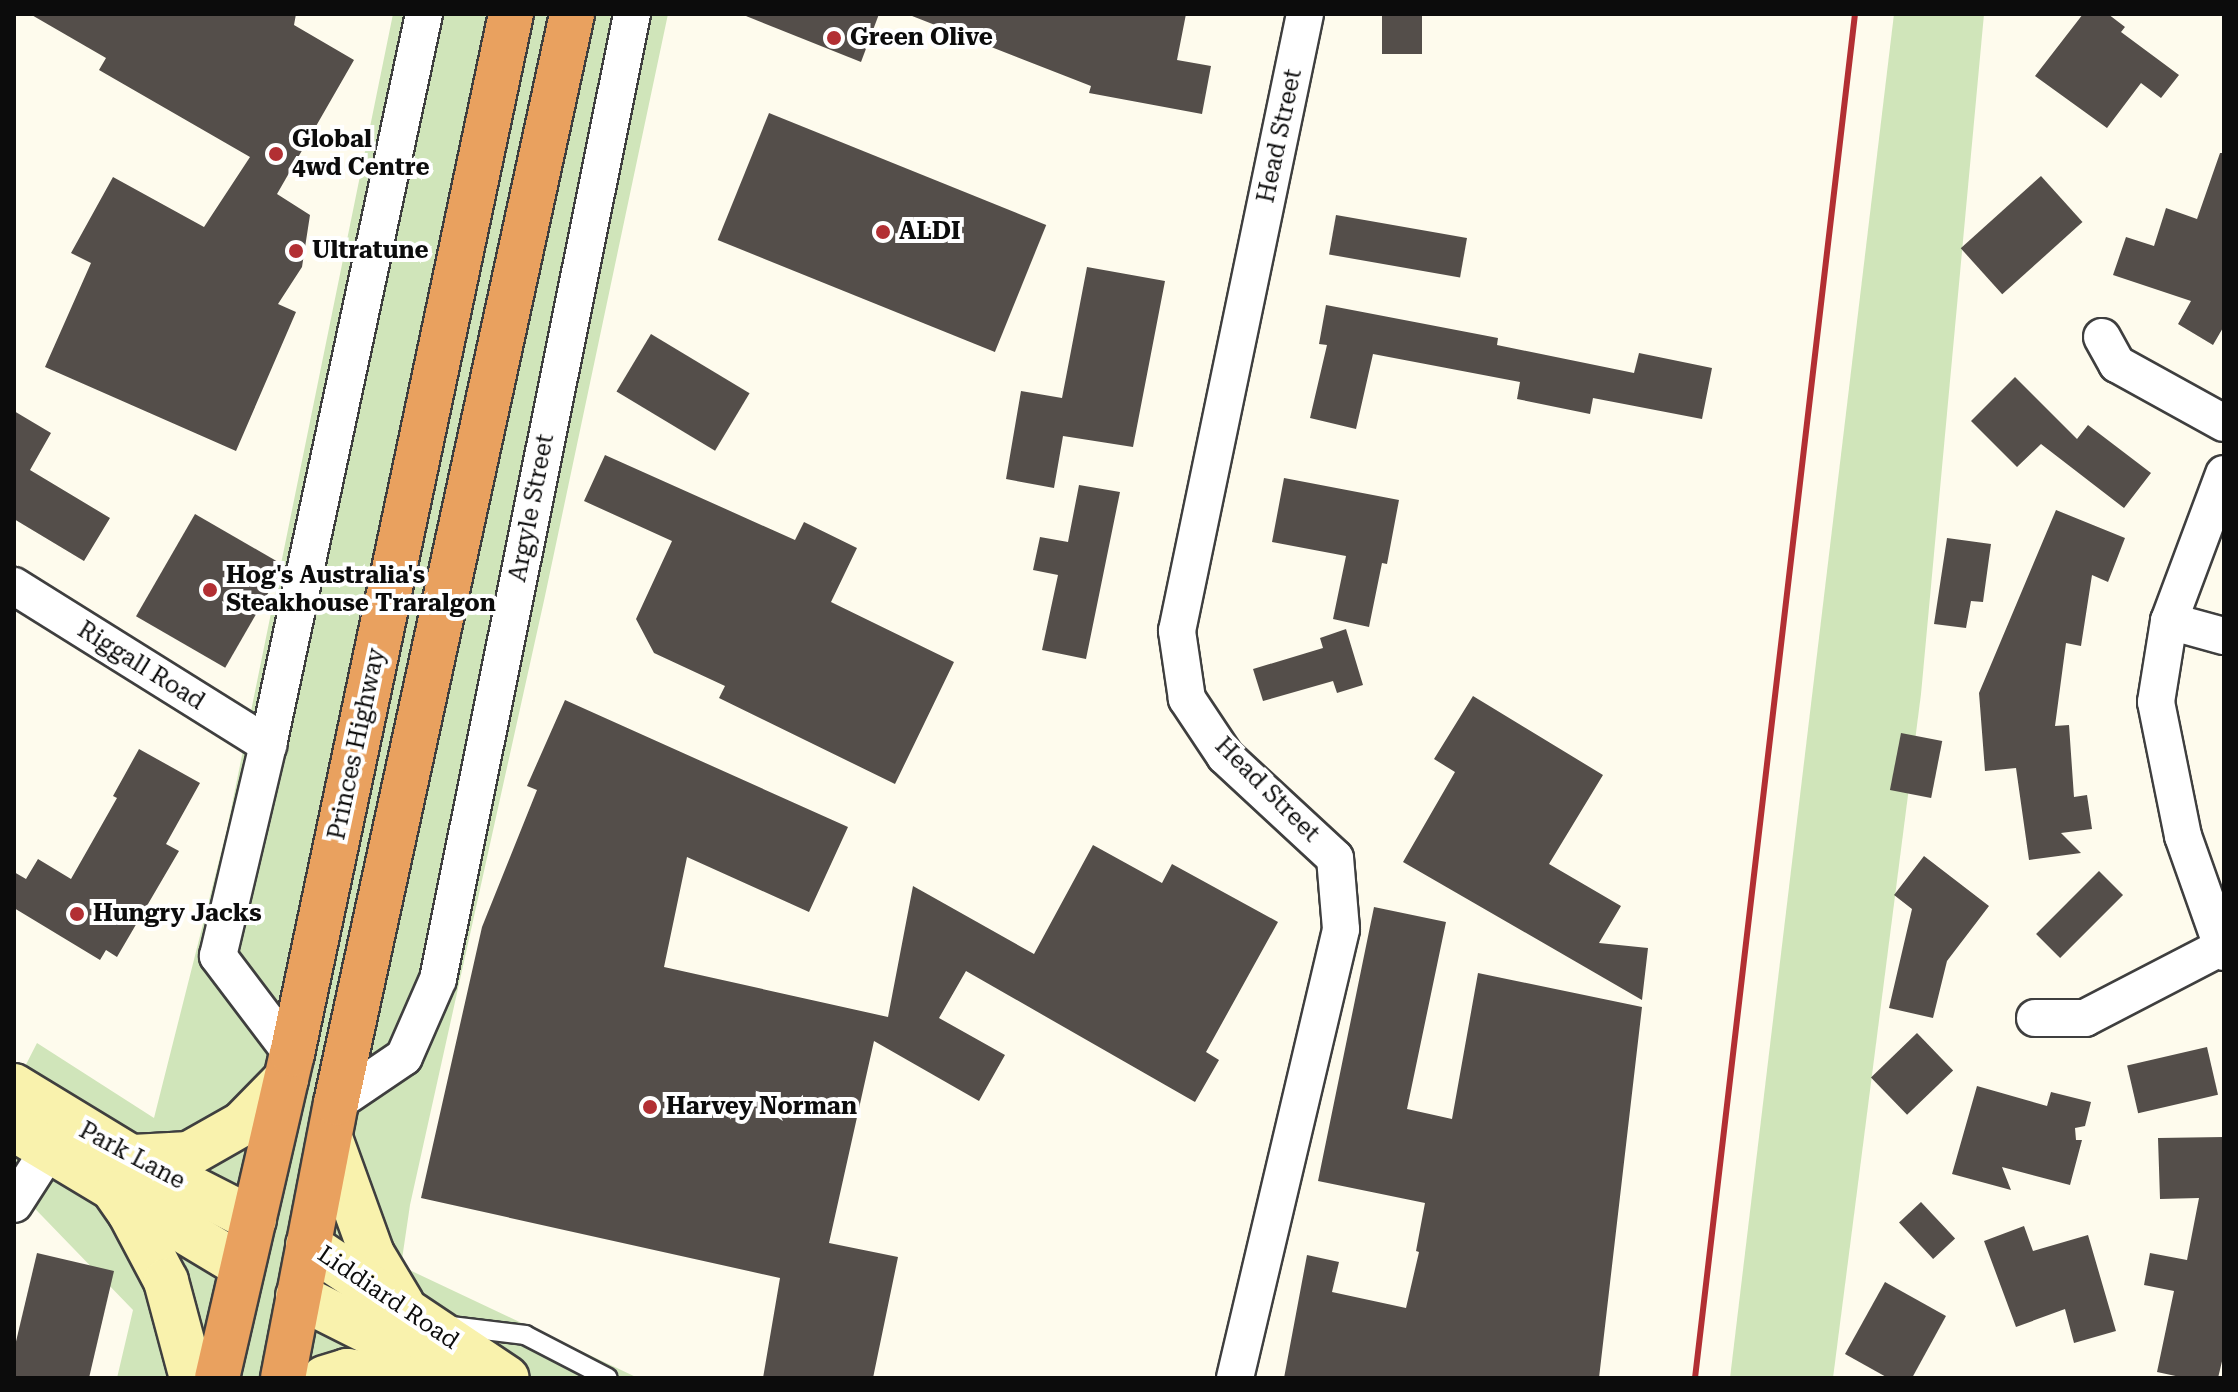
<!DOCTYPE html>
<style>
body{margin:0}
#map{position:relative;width:2238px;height:1392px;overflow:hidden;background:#fefbed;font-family:"Roboto Serif",serif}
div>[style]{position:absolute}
.green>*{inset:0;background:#d0e5ba}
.building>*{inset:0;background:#544e4a;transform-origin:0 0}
.roads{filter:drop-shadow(2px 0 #3f3f3f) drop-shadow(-2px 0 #3f3f3f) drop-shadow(0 2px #3f3f3f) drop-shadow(0 -2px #3f3f3f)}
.lane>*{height:18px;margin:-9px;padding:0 9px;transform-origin:9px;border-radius:9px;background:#fff}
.street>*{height:36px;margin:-18px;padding:0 18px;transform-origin:18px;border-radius:18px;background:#fff}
.secondary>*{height:44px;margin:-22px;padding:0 22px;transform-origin:22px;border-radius:22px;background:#f9f2ad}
.highway>*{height:44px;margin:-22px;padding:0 22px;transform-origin:22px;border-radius:22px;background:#e9a15f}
.rail>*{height:6px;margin:-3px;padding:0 3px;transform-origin:3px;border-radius:3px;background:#b22f33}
.dots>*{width:22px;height:22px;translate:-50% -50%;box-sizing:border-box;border:4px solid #fff;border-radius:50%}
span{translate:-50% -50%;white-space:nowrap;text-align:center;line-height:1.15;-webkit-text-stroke:8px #fff;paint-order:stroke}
.poi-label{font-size:24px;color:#0c0c0c;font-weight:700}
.left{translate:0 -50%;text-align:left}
.street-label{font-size:24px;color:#0c0c0c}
.frame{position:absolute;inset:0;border:16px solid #0c0c0c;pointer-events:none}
</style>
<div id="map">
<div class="green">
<i style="clip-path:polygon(393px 14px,668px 14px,545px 596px,410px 1205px,401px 1266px,638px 1378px,117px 1378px,133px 1310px,14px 1187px,14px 1088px,37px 1043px,154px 1118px,227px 829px)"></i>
<i style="clip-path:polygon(1894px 14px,1984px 14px,1921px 694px,1833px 1378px,1730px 1378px)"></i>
</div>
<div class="building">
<i style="clip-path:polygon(30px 14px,296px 14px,294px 25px,354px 60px,277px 194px,310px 215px,302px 267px,278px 304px,296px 312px,236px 451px,45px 367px,91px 263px,71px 253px,113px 177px,204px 227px,250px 157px,99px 70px,106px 58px)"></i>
<i style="clip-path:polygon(741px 14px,879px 14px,861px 62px)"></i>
<i style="clip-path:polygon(907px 14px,1186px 14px,1177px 60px,1211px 66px,1202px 114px,1089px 93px,1091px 86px)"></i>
<i style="left:1382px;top:14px;width:40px;height:40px"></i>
<i style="clip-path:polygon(2083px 14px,2108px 14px,2125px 27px,2121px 32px,2179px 75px,2161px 98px,2141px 83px,2107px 128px,2035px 76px)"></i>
<i style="left:769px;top:113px;width:299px;height:137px;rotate:22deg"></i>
<i style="clip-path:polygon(2220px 153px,2224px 153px,2224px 326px,2213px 345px,2178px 324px,2191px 301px,2113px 275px,2126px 237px,2154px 246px,2166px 208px,2197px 219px)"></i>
<i style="left:2041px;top:176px;width:62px;height:108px;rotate:48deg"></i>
<i style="left:1336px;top:215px;width:133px;height:40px;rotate:10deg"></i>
<i style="clip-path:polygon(1087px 267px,1165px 281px,1133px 447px,1063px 436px,1054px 488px,1006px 479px,1021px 391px,1062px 398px)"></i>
<i style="clip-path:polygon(1326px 305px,1498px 338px,1497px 345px,1634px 373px,1639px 353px,1712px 368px,1702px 419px,1593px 398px,1590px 414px,1517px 399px,1520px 382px,1373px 354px,1356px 429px,1310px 418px,1327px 345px,1319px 344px)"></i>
<i style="left:651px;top:334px;width:115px;height:67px;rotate:31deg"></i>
<i style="clip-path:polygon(2015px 377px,2077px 439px,2088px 425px,2151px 473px,2124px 508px,2041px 444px,2017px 467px,1971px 421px)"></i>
<i style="clip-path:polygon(14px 411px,51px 433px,30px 470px,110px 518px,84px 561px,14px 519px)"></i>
<i style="clip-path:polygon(605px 455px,795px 540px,804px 522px,857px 548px,831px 602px,954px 662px,895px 784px,719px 698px,725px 686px,654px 653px,636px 619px,672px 541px,584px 501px)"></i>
<i style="clip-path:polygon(1284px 478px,1399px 500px,1387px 564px,1382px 563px,1369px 627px,1333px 619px,1346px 556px,1272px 542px)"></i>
<i style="clip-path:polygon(1079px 485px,1120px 492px,1086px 659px,1042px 650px,1058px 575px,1033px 570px,1040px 537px,1068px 542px)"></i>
<i style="clip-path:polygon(2056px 510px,2125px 538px,2108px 582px,2092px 575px,2081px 646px,2066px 643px,2055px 726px,2069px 725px,2074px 797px,2087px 795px,2092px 829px,2061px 833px,2081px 853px,2029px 860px,2016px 768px,1985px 771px,1979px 693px)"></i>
<i style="left:195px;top:514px;width:103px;height:118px;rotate:30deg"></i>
<i style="clip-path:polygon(1947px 538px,1991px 544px,1983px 602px,1971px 601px,1966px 628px,1934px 624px)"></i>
<i style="clip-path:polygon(1346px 629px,1363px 685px,1337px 693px,1333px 681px,1263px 701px,1253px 669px,1323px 648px,1320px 638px)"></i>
<i style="clip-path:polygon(1473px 696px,1603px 775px,1549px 864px,1621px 906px,1599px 943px,1648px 948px,1642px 1000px,1403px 862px,1455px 772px,1434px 759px)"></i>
<i style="clip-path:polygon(565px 700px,848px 827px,809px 912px,687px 857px,664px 967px,888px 1017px,913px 886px,1034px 954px,1093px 845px,1162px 883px,1172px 864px,1278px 922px,1206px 1052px,1219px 1060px,1195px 1102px,966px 971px,939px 1018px,1005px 1055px,979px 1101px,874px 1041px,829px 1243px,898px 1257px,873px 1378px,763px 1378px,780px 1278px,421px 1198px,482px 927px,537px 790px,527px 786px)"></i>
<i style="left:1901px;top:733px;width:42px;height:58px;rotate:11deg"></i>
<i style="clip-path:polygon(139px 749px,200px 783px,166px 844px,179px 851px,117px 957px,106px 950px,100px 960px,14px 908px,14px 872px,26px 879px,38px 859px,71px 879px,117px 798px,113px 796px)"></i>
<i style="clip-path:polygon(1924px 856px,1989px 906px,1947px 961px,1933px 1018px,1889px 1008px,1912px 909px,1894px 895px)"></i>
<i style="left:2099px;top:871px;width:34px;height:89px;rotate:45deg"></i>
<i style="clip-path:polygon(1374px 907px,1446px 922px,1407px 1109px,1452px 1119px,1478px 973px,1642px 1007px,1599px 1378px,1284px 1378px,1307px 1255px,1339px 1262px,1332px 1292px,1406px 1308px,1419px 1252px,1416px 1251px,1425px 1203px,1318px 1181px)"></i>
<i style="left:1917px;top:1033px;width:52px;height:64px;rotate:46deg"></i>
<i style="left:2207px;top:1047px;width:49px;height:82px;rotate:77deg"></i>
<i style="clip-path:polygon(1977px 1086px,2047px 1106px,2051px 1092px,2091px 1102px,2085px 1126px,2075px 1128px,2076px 1140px,2082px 1140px,2070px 1185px,2002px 1167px,2011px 1190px,1952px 1174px)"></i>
<i style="clip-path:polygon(2224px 1137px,2224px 1353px,2218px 1378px,2185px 1378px,2157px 1372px,2174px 1291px,2144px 1285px,2150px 1253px,2187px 1260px,2199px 1198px,2160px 1199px,2158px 1138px)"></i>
<i style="left:1921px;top:1202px;width:50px;height:30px;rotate:47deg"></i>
<i style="clip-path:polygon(2024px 1226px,2033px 1251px,2088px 1235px,2116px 1331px,2074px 1343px,2065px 1309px,2016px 1327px,1984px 1241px)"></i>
<i style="clip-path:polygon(37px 1253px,114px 1271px,89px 1378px,14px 1378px,14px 1350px)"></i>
<i style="clip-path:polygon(1885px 1282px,1946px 1316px,1912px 1378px,1888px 1378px,1845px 1354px)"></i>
</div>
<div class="roads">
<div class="lane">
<i style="left:451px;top:1326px;width:75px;rotate:6.9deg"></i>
<i style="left:525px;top:1335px;width:93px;rotate:27.4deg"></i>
</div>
<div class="street">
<i style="left:2102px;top:337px;width:31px;rotate:61deg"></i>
<i style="left:2117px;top:364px;width:122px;rotate:28.9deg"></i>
<i style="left:2224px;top:474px;width:157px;rotate:110.5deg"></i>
<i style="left:2169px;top:621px;width:82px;rotate:99.1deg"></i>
<i style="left:2156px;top:702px;width:137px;rotate:78.6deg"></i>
<i style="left:2183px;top:836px;width:123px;rotate:70.5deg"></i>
<i style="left:14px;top:586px;width:300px;rotate:32deg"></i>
<i style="left:2169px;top:621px;width:57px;rotate:15.3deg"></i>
<i style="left:2035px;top:1018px;width:50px"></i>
<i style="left:2085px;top:1018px;width:154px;rotate:-27.4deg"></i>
<i style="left:292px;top:1054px;width:123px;rotate:-127.1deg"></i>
<i style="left:218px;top:956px;width:217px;rotate:-76.7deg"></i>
<i style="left:268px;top:745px;width:747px;rotate:-77.95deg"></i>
<i style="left:336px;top:1103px;width:82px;rotate:-34.1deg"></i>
<i style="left:404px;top:1057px;width:85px;rotate:-66.4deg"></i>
<i style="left:438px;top:979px;width:984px;rotate:-78.63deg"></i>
<i style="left:14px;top:1204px;width:90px;rotate:-57.2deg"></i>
<i style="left:1235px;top:1378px;width:461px;rotate:-76.7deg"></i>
<i style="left:1341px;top:929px;width:71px;rotate:-94.8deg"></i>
<i style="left:1335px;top:858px;width:150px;rotate:-137.2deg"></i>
<i style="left:1225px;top:756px;width:69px;rotate:-123.7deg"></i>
<i style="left:1187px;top:699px;width:69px;rotate:-98.4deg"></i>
<i style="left:1177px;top:631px;width:630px;rotate:-78.28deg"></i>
</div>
<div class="secondary">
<i style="left:14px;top:1086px;width:137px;rotate:31.3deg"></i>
<i style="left:131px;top:1157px;width:138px;rotate:27.1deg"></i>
<i style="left:14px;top:1129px;width:266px;rotate:31deg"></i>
<i style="left:330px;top:1138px;width:123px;rotate:70.1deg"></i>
<i style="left:372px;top:1254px;width:58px;rotate:59deg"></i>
<i style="left:133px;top:1157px;width:56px;rotate:-3.1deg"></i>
<i style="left:189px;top:1154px;width:61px;rotate:-29.5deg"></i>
<i style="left:242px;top:1124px;width:63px;rotate:-45.6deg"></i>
<i style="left:116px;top:1193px;width:24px;rotate:55deg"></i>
<i style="left:130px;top:1213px;width:77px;rotate:62.1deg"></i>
<i style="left:166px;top:1281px;width:100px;rotate:75deg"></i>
<i style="left:308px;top:1245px;width:239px;rotate:33.8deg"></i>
<i style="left:298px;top:1296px;width:182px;rotate:26.7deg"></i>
<i style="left:324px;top:1378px;width:24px;rotate:-17deg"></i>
<i style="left:347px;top:1371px;width:60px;rotate:6.7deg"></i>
</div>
<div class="highway">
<i style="left:217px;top:1378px;width:333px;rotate:-77deg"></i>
<i style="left:292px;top:1054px;width:1063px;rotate:-78.11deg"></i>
<i style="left:283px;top:1378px;width:280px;rotate:-79.1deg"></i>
<i style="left:336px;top:1103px;width:1114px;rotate:-77.77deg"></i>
</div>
</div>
<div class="rail">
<i style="left:1695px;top:1378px;width:1373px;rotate:-83.31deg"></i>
</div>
<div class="dots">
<i style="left:834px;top:38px;background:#b22f33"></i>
<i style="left:276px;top:154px;background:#b22f33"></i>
<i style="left:883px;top:232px;background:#b22f33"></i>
<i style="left:296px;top:251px;background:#b22f33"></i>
<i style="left:210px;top:590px;background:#b22f33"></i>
<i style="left:77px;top:914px;background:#b22f33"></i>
<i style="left:650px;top:1107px;background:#b22f33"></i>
</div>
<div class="poi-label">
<span class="left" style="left:850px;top:38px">Green Olive</span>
<span class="left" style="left:292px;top:154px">Global<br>4wd Centre</span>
<span class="left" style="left:899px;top:232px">ALDI</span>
<span class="left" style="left:312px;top:251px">Ultratune</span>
<span class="left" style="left:226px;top:590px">Hog's Australia's<br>Steakhouse Traralgon</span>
<span class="left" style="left:93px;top:914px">Hungry Jacks</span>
<span class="left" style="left:666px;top:1107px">Harvey Norman</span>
</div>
<div class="street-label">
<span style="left:1280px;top:136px;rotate:-78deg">Head Street</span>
<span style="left:532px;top:508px;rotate:-79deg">Argyle Street</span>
<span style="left:141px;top:666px;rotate:32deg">Riggall Road</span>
<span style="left:357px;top:744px;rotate:-78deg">Princes Highway</span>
<span style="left:1267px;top:790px;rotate:45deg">Head Street</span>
<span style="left:132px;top:1156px;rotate:28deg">Park Lane</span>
<span style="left:388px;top:1298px;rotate:34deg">Liddiard Road</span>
</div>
<div class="frame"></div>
</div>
